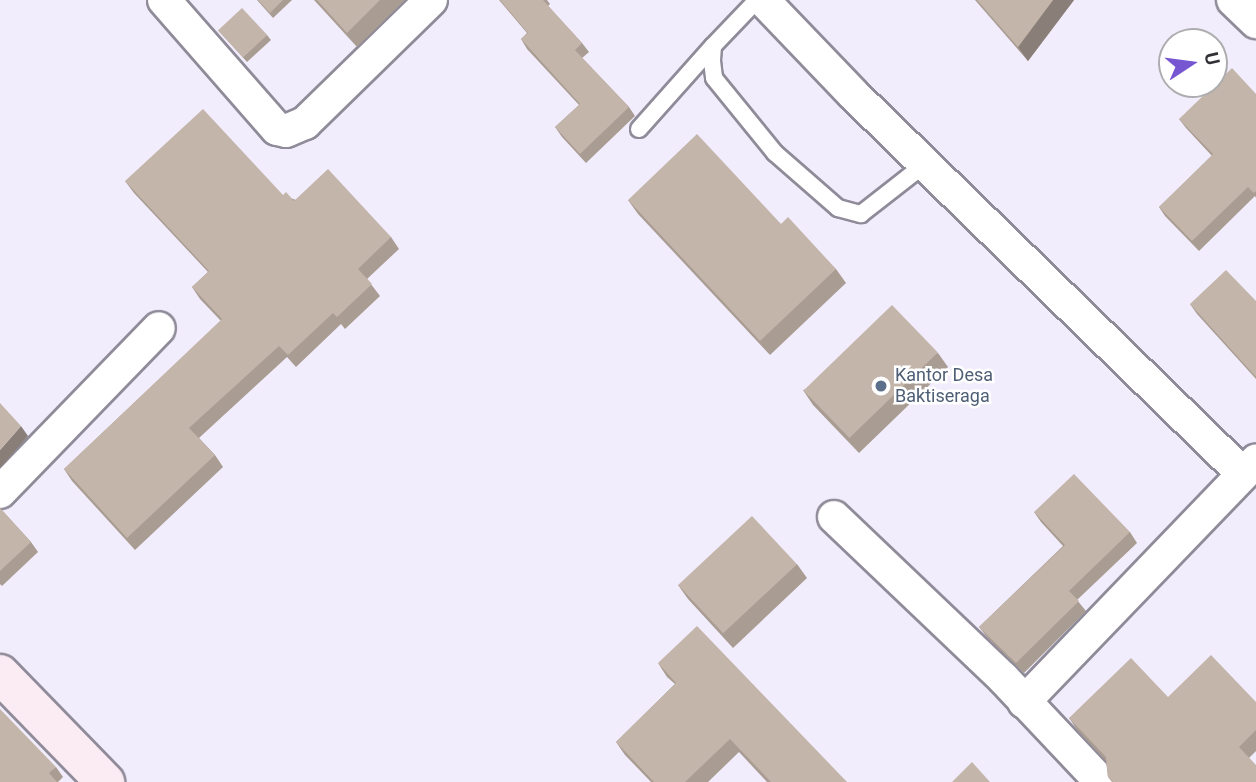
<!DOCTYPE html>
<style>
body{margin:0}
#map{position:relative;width:1256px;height:782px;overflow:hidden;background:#f2edfc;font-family:Roboto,sans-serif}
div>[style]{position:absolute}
.roads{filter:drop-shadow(2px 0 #908b99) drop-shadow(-2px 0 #908b99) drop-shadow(0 2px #908b99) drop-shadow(0 -2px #908b99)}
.service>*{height:16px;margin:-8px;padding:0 8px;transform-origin:8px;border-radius:8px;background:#fff}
.minor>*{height:32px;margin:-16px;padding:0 16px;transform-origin:16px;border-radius:16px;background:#fff}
.secondary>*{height:38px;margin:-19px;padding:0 19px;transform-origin:19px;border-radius:19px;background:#fbebf3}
.wall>*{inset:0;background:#a99c93}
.shaded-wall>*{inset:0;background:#897f78}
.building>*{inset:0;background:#c4b5ab;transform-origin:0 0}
.dots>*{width:19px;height:19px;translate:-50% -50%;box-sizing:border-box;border:4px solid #fff;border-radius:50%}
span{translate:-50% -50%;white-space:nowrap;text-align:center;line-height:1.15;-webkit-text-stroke:5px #fff;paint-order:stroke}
.service-label{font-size:18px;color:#4e5e75}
.left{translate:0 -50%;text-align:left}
.north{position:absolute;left:1158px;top:28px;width:70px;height:70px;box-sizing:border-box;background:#fff;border:2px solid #adadaf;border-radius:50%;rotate:77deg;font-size:19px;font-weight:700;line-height:28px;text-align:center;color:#333137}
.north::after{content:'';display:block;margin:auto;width:24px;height:32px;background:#7757d1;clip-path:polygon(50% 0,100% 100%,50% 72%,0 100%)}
</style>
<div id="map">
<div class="roads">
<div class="service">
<i style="left:757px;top:0;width:64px;rotate:133.7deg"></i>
<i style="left:713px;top:46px;width:15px;rotate:94deg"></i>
<i style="left:712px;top:61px;width:17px;rotate:83deg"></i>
<i style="left:714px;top:78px;width:97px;rotate:50.9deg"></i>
<i style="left:775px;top:153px;width:84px;rotate:41.1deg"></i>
<i style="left:838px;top:208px;width:24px;rotate:15deg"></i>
<i style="left:861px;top:214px;width:81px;rotate:-38deg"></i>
<i style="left:639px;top:129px;width:111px;rotate:-48.3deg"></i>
</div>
<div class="minor">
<i style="left:164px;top:0;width:171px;rotate:48.8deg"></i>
<i style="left:277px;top:129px;width:9px;rotate:13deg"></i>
<i style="left:286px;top:131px;width:21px;rotate:-23deg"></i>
<i style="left:305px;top:123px;width:176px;rotate:-44.3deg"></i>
<i style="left:763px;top:0;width:130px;rotate:46.2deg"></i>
<i style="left:853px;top:94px;width:542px;rotate:44.25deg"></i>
<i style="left:1233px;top:0;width:32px;rotate:44deg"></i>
<i style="left:0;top:492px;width:228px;rotate:-45.9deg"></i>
<i style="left:834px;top:517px;width:233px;rotate:43.6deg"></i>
<i style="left:1003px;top:678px;width:143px;rotate:46.7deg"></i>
<i style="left:1024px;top:702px;width:335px;rotate:-46.1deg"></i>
</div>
<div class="secondary">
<i style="left:0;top:674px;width:151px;rotate:45.8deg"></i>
</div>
</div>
<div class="wall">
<i style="clip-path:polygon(257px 0,292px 0,273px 18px)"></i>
<i style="clip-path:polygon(314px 0,405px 0,357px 47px)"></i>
<i style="clip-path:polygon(499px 0,547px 0,550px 4px,548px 6px,582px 43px,589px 52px,582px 58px,629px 107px,635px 116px,586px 163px,562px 137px,555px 127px,579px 105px,527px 49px,521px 39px,527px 33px)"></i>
<i style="clip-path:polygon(975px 0,1074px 0,1028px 61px)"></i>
<i style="clip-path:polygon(219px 31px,267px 35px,271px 40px,247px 62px)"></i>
<i style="clip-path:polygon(1256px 94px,1256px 198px,1255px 196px,1199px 251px,1165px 216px,1159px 207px,1212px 156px,1186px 128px,1179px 119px)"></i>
<i style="clip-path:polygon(125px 181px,283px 195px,391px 237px,399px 249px,367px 279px,380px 296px,345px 329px,341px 324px,296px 367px,287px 357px,199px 438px,215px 455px,223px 467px,135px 550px,72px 481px,64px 469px,221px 321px,200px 299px,192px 287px,208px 272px,134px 193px)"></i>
<i style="clip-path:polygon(628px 200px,781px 224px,836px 269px,846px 283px,770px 355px,638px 214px)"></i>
<i style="clip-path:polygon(1256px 301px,1256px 379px,1197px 314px,1190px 304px)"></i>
<i style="clip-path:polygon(938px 353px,948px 367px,859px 453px,813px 405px,803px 390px)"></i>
<i style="clip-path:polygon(0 508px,31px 542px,38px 552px,2px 586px,0 584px)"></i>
<i style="clip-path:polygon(1034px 512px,1130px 532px,1137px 543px,1077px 600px,1086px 611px,1024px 673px,987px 637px,979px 627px,1063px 546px,1041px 522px)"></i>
<i style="clip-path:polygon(797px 564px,807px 578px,733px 648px,688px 599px,678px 585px)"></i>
<i style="clip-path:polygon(658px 663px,847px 782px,767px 782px,739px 752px,708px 782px,651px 782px,625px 755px,616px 742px,675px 684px,667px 677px)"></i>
<i style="clip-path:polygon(1168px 697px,1256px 702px,1256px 751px,1249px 758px,1256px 782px,1112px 782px,1108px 777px,1106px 761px,1078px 731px,1069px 718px)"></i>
<i style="clip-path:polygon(56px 767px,63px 777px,58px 782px,0 782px)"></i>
</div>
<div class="shaded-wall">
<i style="clip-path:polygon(1053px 0,1074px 0,1028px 61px,1018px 47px)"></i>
<i style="clip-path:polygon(21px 426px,28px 436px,0 468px,0 450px)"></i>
</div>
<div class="building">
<i style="clip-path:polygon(258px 0,283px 0,270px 13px)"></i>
<i style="clip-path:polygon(317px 0,380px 0,347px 33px)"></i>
<i style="clip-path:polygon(500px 0,543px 0,582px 43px,575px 50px,629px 107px,580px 154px,555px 127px,580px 104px,521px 39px,528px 33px)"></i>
<i style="clip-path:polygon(977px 0,1053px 0,1018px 47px)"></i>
<i style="left:242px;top:8px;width:37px;height:33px;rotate:47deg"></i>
<i style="clip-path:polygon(1232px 68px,1256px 94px,1256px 191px,1254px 193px,1248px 187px,1192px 241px,1159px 207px,1213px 154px,1179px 119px)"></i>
<i style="clip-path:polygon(203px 109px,283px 195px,286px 192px,294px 201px,328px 169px,391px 237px,358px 269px,372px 284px,337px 317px,333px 313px,288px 355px,279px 346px,189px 428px,215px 455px,127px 538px,64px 469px,222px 319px,192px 287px,209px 271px,125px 181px)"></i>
<i style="clip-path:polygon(697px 134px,781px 224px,788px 217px,836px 269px,760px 341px,628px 200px)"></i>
<i style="clip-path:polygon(1226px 270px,1256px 301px,1256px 377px,1190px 304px)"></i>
<i style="left:892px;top:305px;width:66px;height:123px;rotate:46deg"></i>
<i style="clip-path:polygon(0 403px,21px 426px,0 450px)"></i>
<i style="clip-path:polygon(1074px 474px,1130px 532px,1069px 591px,1079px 601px,1016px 663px,979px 627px,1065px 545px,1034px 512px)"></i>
<i style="clip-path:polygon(0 508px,31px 542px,0 571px)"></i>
<i style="left:752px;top:516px;width:66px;height:101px;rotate:47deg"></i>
<i style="clip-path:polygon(697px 626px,847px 782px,771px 782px,730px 739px,685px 782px,654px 782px,616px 742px,676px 683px,658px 663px)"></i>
<i style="clip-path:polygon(1211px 655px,1256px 702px,1256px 730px,1239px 747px,1256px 765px,1256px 782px,1113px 782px,1108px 777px,1106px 757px,1069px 718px,1131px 658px,1168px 697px)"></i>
<i style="clip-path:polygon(0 709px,56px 767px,49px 773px,57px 782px,0 782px)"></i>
<i style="clip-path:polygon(972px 762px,990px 782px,952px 782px)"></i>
</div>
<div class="dots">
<i style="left:881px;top:386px;background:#5c6f8a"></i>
</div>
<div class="service-label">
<span class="left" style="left:895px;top:386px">Kantor Desa<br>Baktiseraga</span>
</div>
<div class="north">U</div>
</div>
